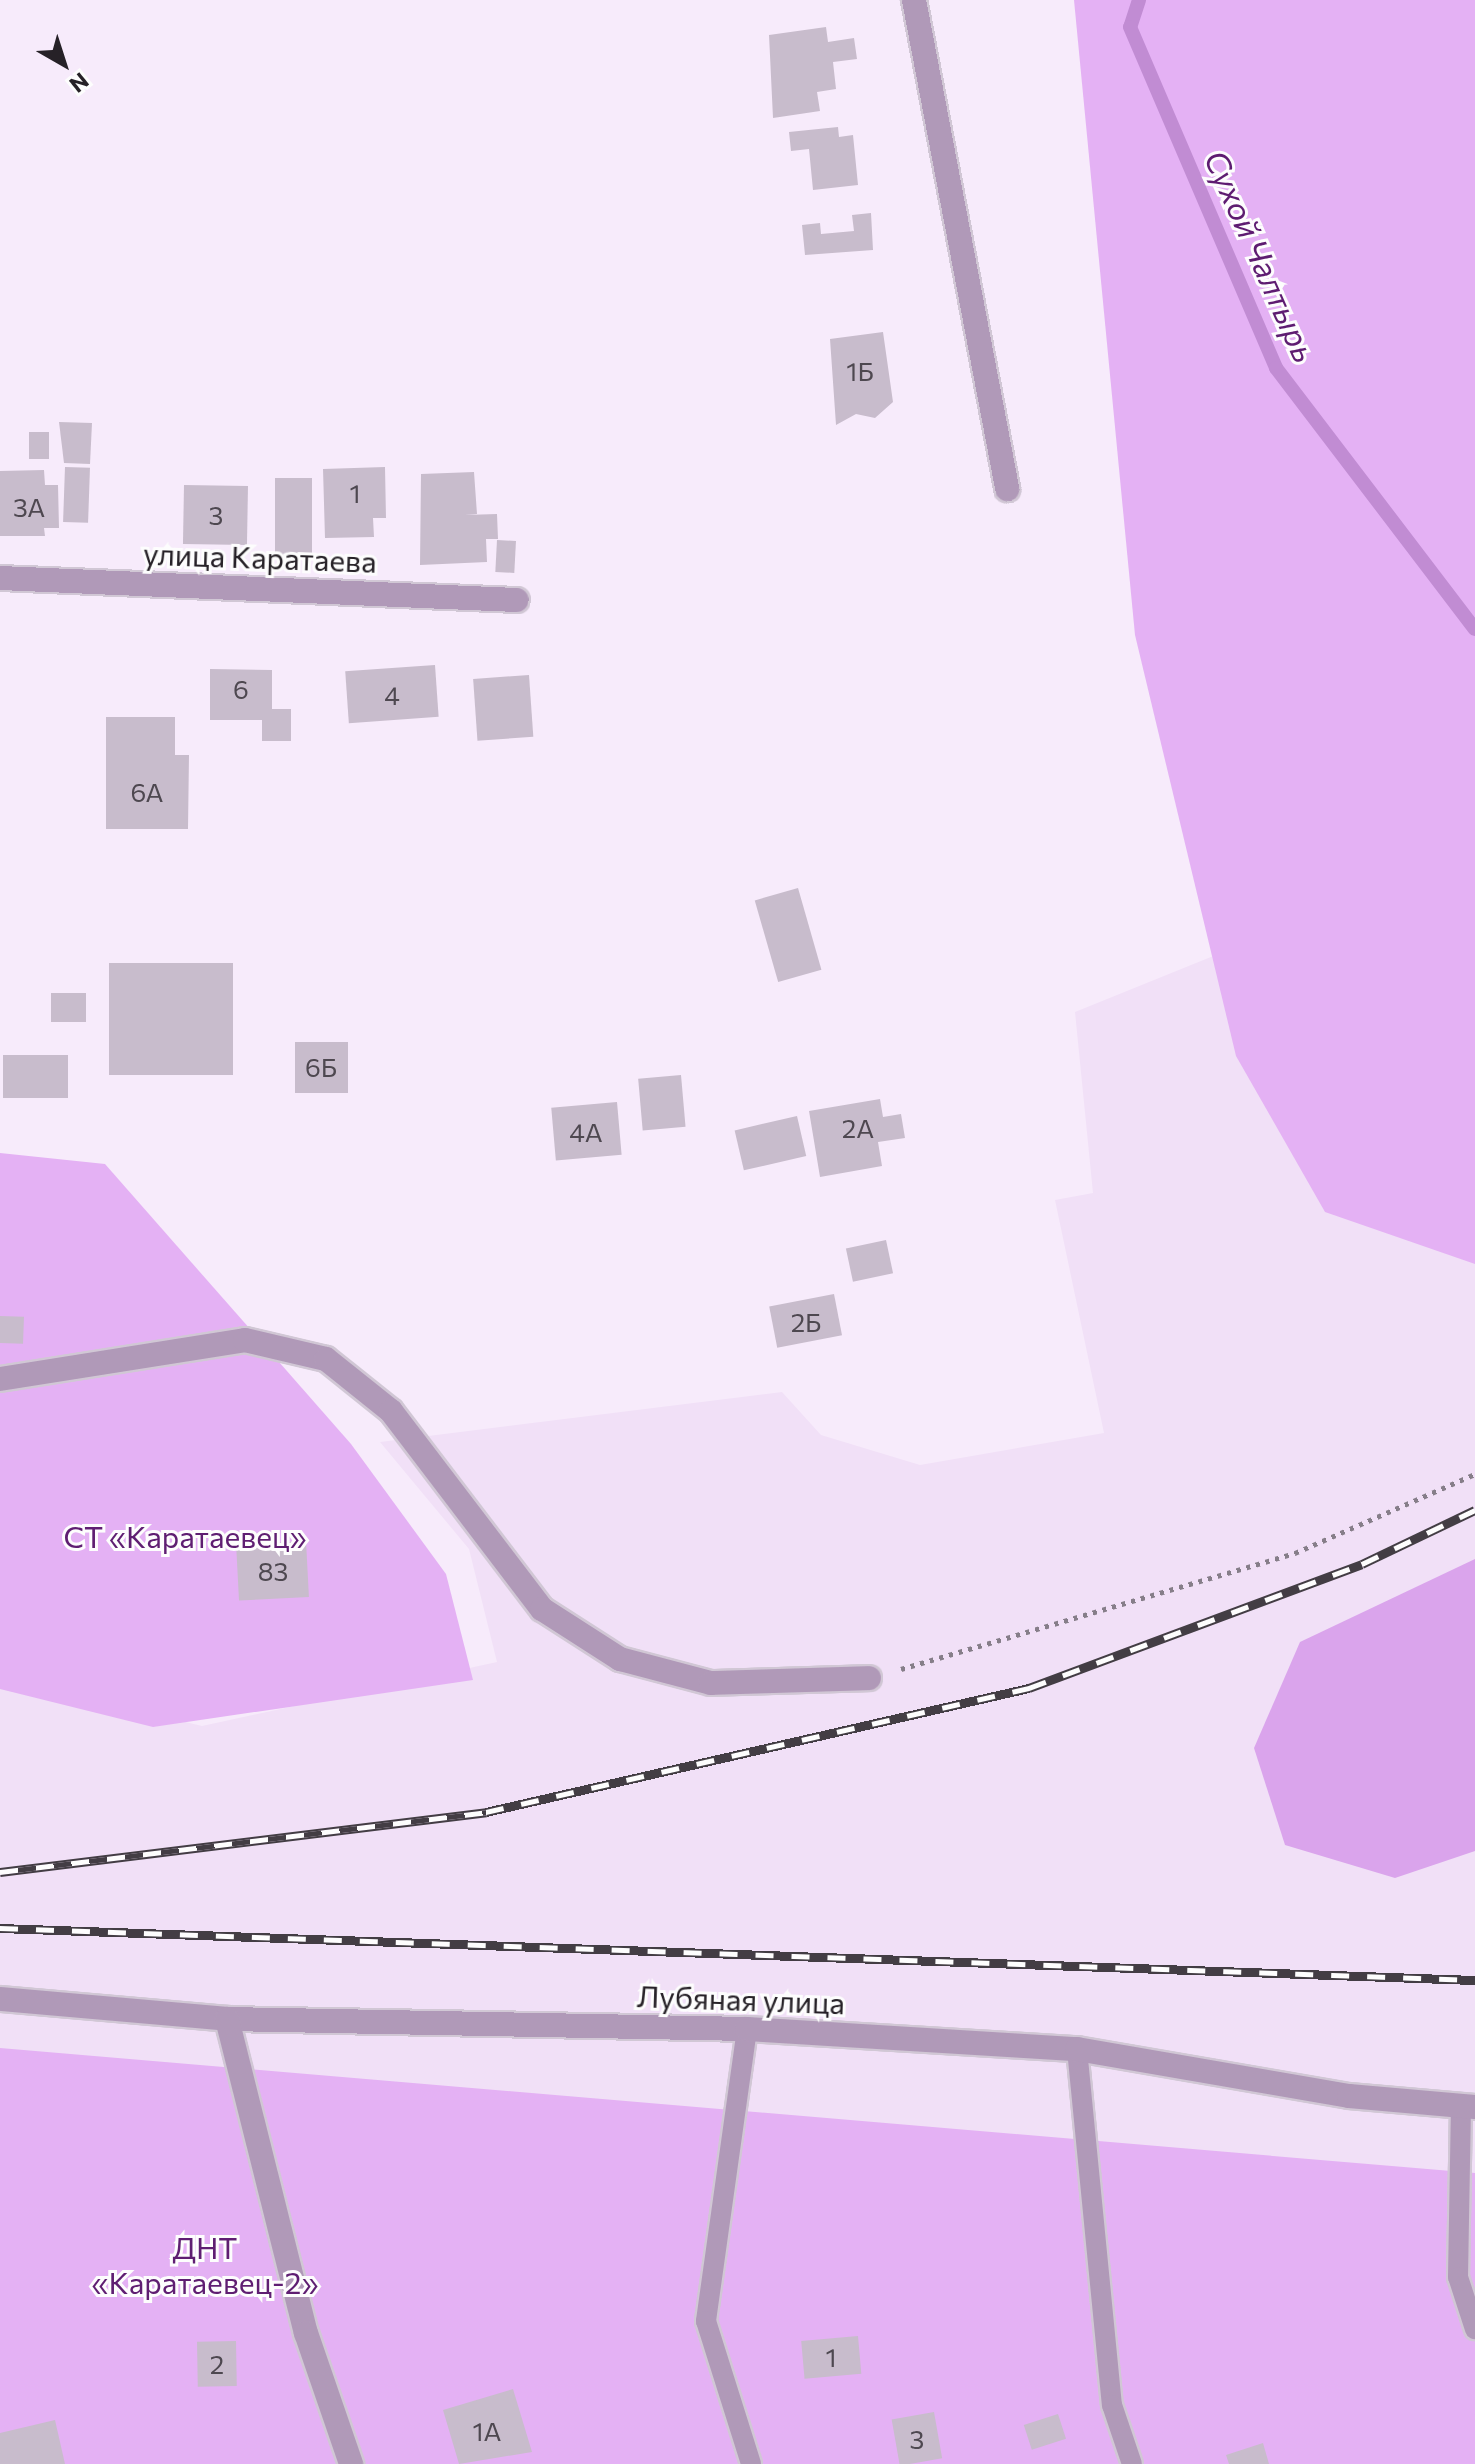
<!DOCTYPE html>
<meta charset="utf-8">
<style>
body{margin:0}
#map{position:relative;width:1475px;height:2464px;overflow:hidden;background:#f7ebfb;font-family:Commissioner,sans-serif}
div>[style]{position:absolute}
.built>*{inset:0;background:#f1e0f7}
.green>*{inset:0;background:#e4b1f4}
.forest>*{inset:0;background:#daa4ec}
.stream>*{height:14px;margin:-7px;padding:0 7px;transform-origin:7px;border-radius:7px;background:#c18cd3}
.building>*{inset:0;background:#c8bccc;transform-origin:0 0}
.path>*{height:5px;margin-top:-2.5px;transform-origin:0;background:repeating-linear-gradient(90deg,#867e89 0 4px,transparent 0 10px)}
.roads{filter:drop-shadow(2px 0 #d1c7d5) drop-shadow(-2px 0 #d1c7d5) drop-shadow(0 2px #d1c7d5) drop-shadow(0 -2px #d1c7d5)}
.lane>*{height:20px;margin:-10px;padding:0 10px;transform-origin:10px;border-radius:10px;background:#b099b8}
.street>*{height:24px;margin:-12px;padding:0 12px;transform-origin:12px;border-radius:12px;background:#b099b8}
.rail>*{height:9px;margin-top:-4.5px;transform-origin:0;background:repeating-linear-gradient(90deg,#fdfdfd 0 18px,#433d44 0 36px);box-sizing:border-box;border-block:2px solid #433d44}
span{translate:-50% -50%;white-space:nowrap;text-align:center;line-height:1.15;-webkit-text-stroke:6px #fdfdfd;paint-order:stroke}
.number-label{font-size:26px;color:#4e4850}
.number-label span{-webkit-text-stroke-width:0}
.street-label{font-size:30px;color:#262127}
.park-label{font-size:30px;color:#5f1e72}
.water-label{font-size:32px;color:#5e1c71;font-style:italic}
.north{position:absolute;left:24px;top:24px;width:80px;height:80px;-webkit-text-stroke:6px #fdfdfd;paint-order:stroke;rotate:141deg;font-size:22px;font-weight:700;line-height:32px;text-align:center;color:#262127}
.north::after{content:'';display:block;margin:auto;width:28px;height:36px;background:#262127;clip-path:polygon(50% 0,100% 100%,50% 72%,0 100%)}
</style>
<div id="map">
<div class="built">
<i style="clip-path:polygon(1475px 850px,1475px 2204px,0 2087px,0 1684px,29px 1684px,202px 1726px,497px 1662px,469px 1549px,380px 1442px,782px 1392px,821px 1435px,920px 1465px,1104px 1433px,1055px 1200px,1093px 1193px,1075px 1012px)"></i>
</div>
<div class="green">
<i style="clip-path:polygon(1074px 0,1475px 0,1475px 1264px,1325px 1212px,1236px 1056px,1135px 635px)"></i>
<i style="clip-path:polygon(0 1153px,105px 1164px,351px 1444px,446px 1574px,473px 1680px,153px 1727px,0 1689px)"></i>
<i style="clip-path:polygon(0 2048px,1475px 2173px,1475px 2464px,0 2464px)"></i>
</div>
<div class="forest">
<i style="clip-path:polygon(1475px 1559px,1475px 1851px,1395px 1878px,1285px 1845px,1254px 1748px,1300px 1642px)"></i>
</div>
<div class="stream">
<i style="left:1139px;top:0;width:28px;rotate:108deg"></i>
<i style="left:1130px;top:27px;width:371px;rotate:66.8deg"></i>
<i style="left:1276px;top:368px;width:328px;rotate:52.7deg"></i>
</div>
<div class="building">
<i style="clip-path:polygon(826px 27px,828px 42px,854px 38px,857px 59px,833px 62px,836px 89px,817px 92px,820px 111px,773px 118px,769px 35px)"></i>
<i style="clip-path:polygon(838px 127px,839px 137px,853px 135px,858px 185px,813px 190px,809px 149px,791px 151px,789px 132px)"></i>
<i style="clip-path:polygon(871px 213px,873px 250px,805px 255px,802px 225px,820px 223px,821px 234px,854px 231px,852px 215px)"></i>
<i style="clip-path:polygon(883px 332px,893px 402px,875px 418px,856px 414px,836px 425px,830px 339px)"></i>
<i style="clip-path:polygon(59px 422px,92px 423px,90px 464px,64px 463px)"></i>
<i style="left:29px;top:432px;width:20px;height:27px"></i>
<i style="left:65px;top:467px;width:25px;height:55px;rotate:2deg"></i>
<i style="clip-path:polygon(385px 467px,386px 518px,373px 518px,374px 537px,325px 538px,323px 469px)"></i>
<i style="clip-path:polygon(44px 470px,45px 485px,58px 485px,59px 528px,44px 528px,45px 536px,0 536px,0 471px)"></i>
<i style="clip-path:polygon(474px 472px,477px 514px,465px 515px,497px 514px,498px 539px,486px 539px,487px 562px,420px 565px,421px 474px)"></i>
<i style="left:275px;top:478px;width:37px;height:81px"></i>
<i style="left:184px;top:485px;width:64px;height:59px;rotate:1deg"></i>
<i style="left:497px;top:540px;width:19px;height:32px;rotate:3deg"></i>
<i style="left:435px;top:665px;width:52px;height:90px;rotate:86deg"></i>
<i style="clip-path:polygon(210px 669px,272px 670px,272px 709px,291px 709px,291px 741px,262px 741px,262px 720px,210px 720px)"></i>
<i style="left:529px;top:675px;width:62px;height:56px;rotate:86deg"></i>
<i style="clip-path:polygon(106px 717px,175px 717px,175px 755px,189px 755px,188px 829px,106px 829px)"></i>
<i style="left:798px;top:888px;width:85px;height:45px;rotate:74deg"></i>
<i style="left:109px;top:963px;width:124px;height:112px"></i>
<i style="left:51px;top:993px;width:35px;height:29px"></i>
<i style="left:295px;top:1042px;width:53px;height:51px"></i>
<i style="left:3px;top:1055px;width:65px;height:43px"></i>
<i style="left:681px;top:1075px;width:52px;height:43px;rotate:85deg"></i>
<i style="clip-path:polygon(880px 1099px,883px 1117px,901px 1114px,905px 1138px,878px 1142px,882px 1166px,820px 1177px,809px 1111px)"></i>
<i style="left:617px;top:1102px;width:53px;height:66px;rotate:85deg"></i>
<i style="left:797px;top:1116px;width:41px;height:64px;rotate:77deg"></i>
<i style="left:886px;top:1240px;width:34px;height:41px;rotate:78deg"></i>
<i style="left:834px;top:1294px;width:42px;height:66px;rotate:79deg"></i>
<i style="left:0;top:1316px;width:24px;height:27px;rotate:2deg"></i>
<i style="left:306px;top:1541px;width:56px;height:70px;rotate:87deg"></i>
<i style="left:858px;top:2336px;width:38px;height:57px;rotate:85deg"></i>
<i style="left:236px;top:2341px;width:45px;height:39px;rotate:89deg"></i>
<i style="clip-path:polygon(513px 2389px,532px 2452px,459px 2464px,443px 2410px)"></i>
<i style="left:934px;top:2412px;width:47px;height:43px;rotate:80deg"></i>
<i style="left:1058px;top:2414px;width:26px;height:36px;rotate:72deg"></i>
<i style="clip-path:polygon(55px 2420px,65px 2464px,0 2464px,0 2433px)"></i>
<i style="clip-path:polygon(1263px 2443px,1269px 2464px,1229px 2464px,1226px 2455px)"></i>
</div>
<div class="path">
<i style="left:901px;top:1669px;width:411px;rotate:-16.4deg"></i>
<i style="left:1295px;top:1553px;width:197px;rotate:-23.7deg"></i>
</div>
<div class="roads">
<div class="lane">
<i style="left:747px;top:2029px;width:295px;rotate:98deg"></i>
<i style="left:706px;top:2321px;width:150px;rotate:72.5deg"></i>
<i style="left:1077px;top:2049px;width:358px;rotate:84.4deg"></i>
<i style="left:1112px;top:2405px;width:62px;rotate:71.3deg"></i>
<i style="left:1461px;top:2105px;width:172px;rotate:91deg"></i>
<i style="left:1458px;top:2277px;width:55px;rotate:71.9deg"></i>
</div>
<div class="street">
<i style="left:914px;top:0;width:498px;rotate:79.2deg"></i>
<i style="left:0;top:578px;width:517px;rotate:2.44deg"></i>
<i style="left:0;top:1379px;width:248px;rotate:-9deg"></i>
<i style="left:245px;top:1340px;width:83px;rotate:13.2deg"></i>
<i style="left:326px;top:1359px;width:83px;rotate:38.7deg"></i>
<i style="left:391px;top:1411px;width:249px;rotate:52.7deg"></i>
<i style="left:542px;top:1609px;width:93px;rotate:32.7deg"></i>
<i style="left:620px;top:1659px;width:94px;rotate:14.8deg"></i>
<i style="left:711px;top:1683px;width:158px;rotate:-1.8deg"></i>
<i style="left:0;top:1999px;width:228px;rotate:5deg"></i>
<i style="left:227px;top:2019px;width:520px;rotate:1.1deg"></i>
<i style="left:747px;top:2029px;width:331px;rotate:3.5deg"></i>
<i style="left:1077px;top:2049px;width:276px;rotate:9.8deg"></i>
<i style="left:1349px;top:2096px;width:126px;rotate:5deg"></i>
<i style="left:227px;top:2019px;width:324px;rotate:75.9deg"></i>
<i style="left:306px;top:2333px;width:139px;rotate:71deg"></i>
</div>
</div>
<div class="rail">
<i style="left:0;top:1872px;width:490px;rotate:-7deg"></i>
<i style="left:486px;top:1812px;width:557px;rotate:-12.86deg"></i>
<i style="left:1029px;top:1688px;width:355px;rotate:-20.4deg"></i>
<i style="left:1362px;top:1564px;width:125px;rotate:-25.5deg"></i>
<i style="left:0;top:1928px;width:1476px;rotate:2.02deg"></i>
</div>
<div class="number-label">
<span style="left:860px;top:371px">1Б</span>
<span style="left:355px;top:493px">1</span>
<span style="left:29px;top:507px">3А</span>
<span style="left:216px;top:515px">3</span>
<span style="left:241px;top:689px">6</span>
<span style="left:392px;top:695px">4</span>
<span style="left:147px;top:792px">6А</span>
<span style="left:321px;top:1067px">6Б</span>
<span style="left:858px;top:1128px">2А</span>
<span style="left:586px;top:1132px">4А</span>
<span style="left:806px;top:1322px">2Б</span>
<span style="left:273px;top:1571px">83</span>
<span style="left:831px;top:2357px">1</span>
<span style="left:217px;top:2364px">2</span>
<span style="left:487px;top:2431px">1А</span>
<span style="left:917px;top:2439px">3</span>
</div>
<div class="street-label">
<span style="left:260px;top:557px;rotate:2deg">улица Каратаева</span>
<span style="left:741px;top:1999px;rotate:2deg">Лубяная улица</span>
</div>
<div class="park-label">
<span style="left:185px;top:1536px">СТ «Каратаевец»</span>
<span style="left:205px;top:2264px">ДНТ<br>«Каратаевец-2»</span>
</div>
<div class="water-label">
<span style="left:1261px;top:256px;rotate:66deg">Сухой Чалтырь</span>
</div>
<div class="north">N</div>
</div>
